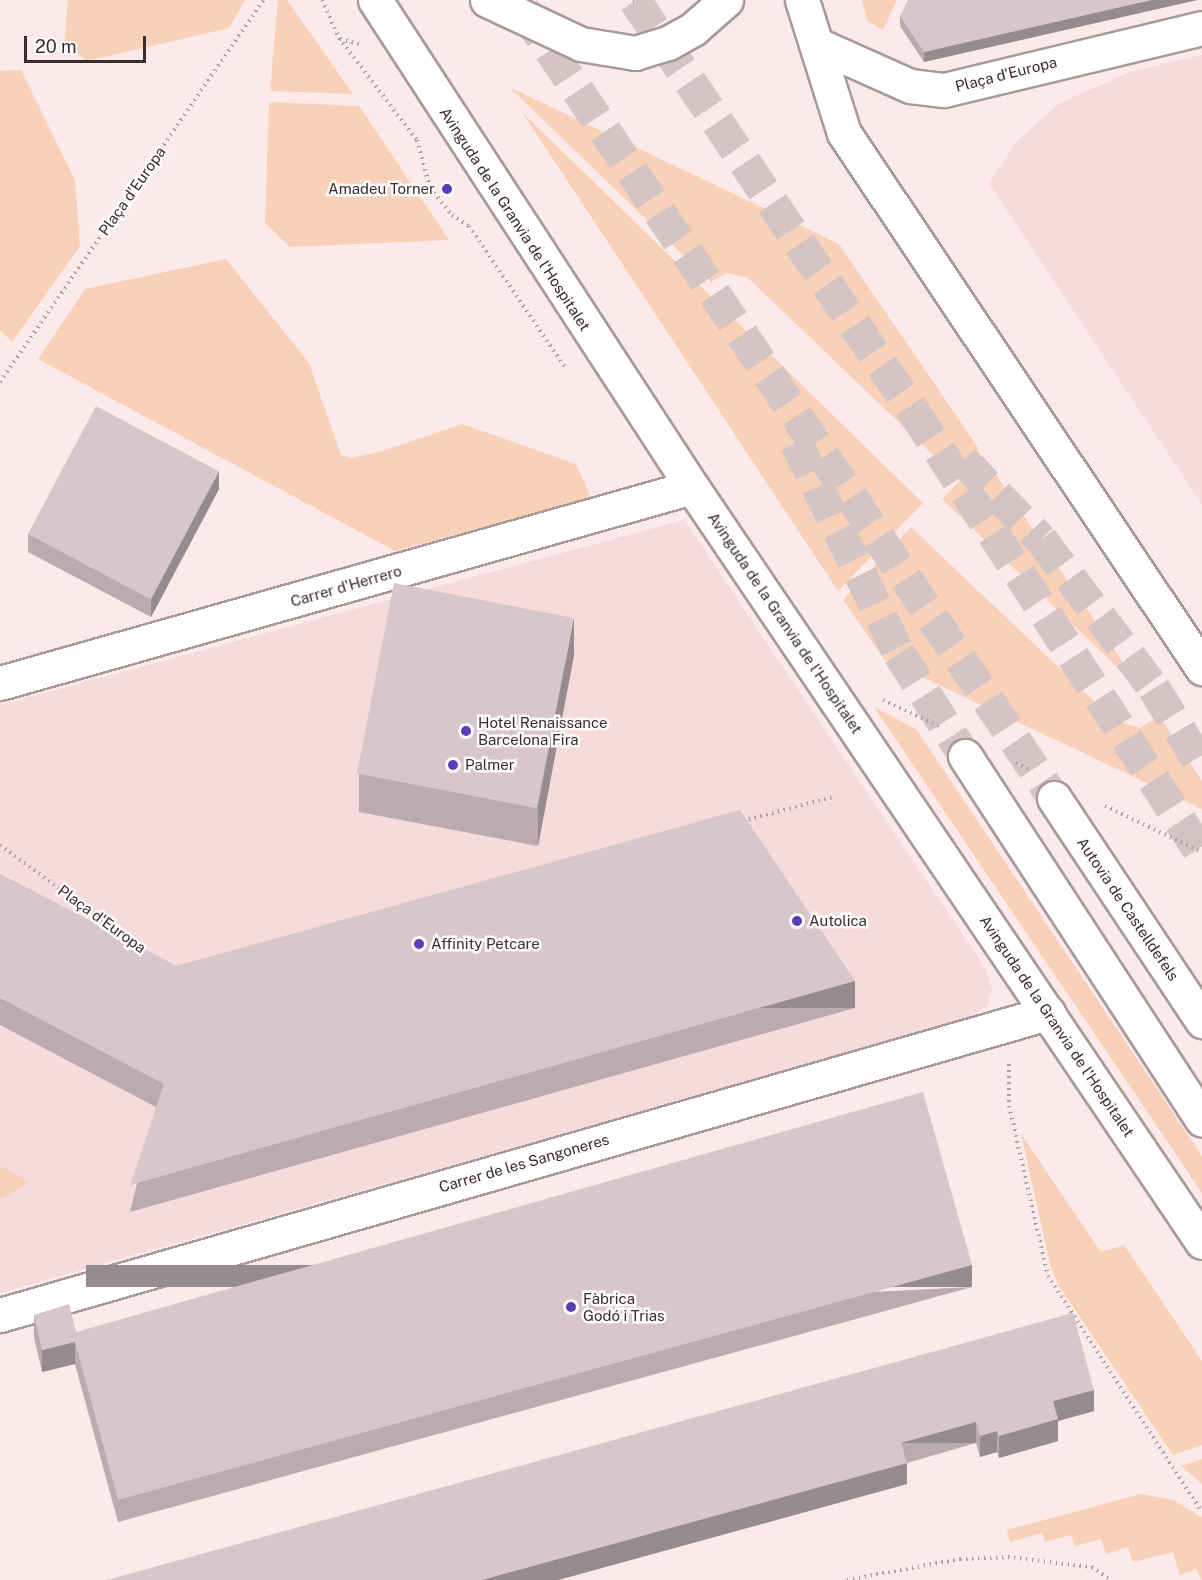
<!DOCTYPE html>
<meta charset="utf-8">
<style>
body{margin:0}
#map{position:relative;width:1202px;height:1580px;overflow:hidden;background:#fbeae9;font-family:"Public Sans",sans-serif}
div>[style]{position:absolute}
.built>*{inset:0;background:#f5dbdb}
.green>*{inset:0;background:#f9d1b8}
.highway-tunnel>*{height:33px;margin-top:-16.5px;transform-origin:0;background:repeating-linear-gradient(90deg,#d4c5c4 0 33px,transparent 0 49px)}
.path>*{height:4px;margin-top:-2px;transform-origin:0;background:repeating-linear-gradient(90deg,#ab9e9d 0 1.5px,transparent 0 6px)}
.roads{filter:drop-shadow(2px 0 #a99999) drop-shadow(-2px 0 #a99999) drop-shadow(0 2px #a99999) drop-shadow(0 -2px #a99999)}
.street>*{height:33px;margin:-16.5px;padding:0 16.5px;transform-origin:16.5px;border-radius:16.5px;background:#fff}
.secondary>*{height:33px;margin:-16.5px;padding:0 16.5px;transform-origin:16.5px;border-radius:16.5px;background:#fff}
.highway>*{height:33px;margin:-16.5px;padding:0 16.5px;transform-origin:16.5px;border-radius:16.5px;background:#fff}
.wall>*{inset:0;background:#b9abaf}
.shaded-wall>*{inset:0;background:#968b8e;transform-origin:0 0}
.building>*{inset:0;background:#d7c7cb;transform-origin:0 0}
.dots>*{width:16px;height:16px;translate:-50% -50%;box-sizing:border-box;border:3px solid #fefbfb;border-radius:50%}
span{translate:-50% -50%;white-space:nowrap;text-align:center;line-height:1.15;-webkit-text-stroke:5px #fefbfb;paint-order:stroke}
.street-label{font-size:15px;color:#362f2f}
.poi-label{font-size:15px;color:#362f2f}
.right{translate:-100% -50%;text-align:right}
.left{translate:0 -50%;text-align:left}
.scale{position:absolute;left:24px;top:36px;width:122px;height:27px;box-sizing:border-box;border:3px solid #362f2f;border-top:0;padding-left:8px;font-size:18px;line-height:21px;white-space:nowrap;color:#362f2f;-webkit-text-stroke:4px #fefbfb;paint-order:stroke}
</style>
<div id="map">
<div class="built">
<i style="clip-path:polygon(1202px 55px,1202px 505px,989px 183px,1017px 141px,1060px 103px,1130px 72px)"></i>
<i style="clip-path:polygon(684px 520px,987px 971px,992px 991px,987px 1006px,966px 1019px,0 1293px,0 705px)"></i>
</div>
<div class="green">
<i style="clip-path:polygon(68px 0,245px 0,229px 28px,87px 61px,64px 44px)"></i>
<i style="clip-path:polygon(278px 0,287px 0,353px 94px,270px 91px)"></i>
<i style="clip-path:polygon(862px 0,897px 0,883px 30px,867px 21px)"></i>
<i style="clip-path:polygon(21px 70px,75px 180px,80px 246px,12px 342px,0 330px,0 71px)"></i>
<i style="clip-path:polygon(509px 87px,839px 244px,979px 449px,954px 475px,748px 278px,727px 273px,711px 282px)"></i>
<i style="clip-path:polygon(269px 102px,359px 106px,449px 240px,290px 247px,265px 223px)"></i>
<i style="clip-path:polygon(522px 112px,923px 503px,838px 591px)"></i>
<i style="clip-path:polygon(226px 259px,309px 363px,341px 455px,351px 458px,386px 450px,462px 424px,576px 464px,591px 498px,395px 551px,38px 359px,85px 289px)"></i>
<i style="clip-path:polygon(984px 457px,1143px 692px,942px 499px)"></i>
<i style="clip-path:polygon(911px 527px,1114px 720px,1140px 728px,1159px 716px,1202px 781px,1202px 809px,884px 659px,843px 600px)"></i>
<i style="clip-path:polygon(874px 707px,916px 729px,1202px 1156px,1202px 1193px)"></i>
<i style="clip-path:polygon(1021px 1134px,1101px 1252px,1124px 1245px,1202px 1361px,1202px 1445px,1173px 1455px,1059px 1286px,1051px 1268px)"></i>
<i style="clip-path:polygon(0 1166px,29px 1181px,2px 1199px,0 1198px)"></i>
<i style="clip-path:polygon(1202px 1459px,1202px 1484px,1181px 1466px)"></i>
<i style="clip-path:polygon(1141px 1494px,1173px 1500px,1202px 1517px,1202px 1580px,1196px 1569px,1180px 1575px,1173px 1552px,1133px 1562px,1128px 1547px,1106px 1554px,1101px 1539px,1075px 1546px,1071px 1535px,1045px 1542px,1042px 1533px,1010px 1542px,1007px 1530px)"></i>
</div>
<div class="highway-tunnel">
<i style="left:635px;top:0;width:495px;rotate:55.9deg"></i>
<i style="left:913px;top:410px;width:530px;rotate:56.94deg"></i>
<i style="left:523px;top:9px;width:951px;rotate:56.06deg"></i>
<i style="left:796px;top:442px;width:235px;rotate:64deg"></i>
<i style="left:899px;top:653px;width:122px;rotate:57.3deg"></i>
<i style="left:963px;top:460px;width:111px;rotate:45.4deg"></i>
<i style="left:1041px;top:539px;width:187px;rotate:52.8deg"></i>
<i style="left:1154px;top:688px;width:92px;rotate:58.4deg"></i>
</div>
<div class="path">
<i style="left:322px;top:0;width:42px;rotate:65.9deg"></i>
<i style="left:339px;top:38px;width:128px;rotate:52.6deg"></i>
<i style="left:417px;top:140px;width:50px;rotate:74.8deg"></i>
<i style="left:430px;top:188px;width:35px;rotate:51deg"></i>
<i style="left:452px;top:215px;width:20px;rotate:33deg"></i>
<i style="left:469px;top:226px;width:171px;rotate:55.8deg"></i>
<i style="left:633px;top:0;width:3px;rotate:18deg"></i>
<i style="left:340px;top:39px;width:20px;rotate:15deg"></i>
<i style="left:0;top:382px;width:464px;rotate:-55.4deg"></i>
<i style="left:883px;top:700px;width:64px;rotate:25deg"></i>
<i style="left:1016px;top:763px;width:17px;rotate:25deg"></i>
<i style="left:1105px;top:806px;width:107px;rotate:25.4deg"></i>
<i style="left:743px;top:821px;width:96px;rotate:-15deg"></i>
<i style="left:0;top:845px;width:176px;rotate:36.2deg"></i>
<i style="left:1009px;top:1064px;width:42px;rotate:90deg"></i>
<i style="left:1009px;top:1106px;width:174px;rotate:77.1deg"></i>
<i style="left:1048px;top:1276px;width:282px;rotate:56.9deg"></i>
<i style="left:847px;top:1580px;width:115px;rotate:-10.5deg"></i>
<i style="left:960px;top:1559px;width:48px;rotate:-2.4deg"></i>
<i style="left:1008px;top:1557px;width:85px;rotate:6.8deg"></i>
<i style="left:1092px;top:1567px;width:23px;rotate:34deg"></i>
</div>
<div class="roads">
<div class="street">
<i style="left:816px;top:44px;width:103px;rotate:24.1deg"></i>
<i style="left:910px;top:86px;width:34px;rotate:7deg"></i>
<i style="left:944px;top:90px;width:265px;rotate:-13.5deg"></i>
<i style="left:0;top:683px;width:719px;rotate:-15.81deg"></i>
<i style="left:0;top:1315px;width:1091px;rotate:-16.08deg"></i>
</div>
<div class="secondary">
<i style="left:375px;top:0;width:581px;rotate:56.94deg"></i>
<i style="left:692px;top:487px;width:911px;rotate:55.96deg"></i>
<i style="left:487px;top:0;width:104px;rotate:25.1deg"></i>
<i style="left:581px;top:44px;width:55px;rotate:9.5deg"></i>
<i style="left:635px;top:53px;width:34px;rotate:-17deg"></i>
<i style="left:668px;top:43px;width:29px;rotate:-29deg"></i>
<i style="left:693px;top:29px;width:44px;rotate:-41.3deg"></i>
<i style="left:802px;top:0;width:139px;rotate:72.5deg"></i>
<i style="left:844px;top:133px;width:644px;rotate:56.21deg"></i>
</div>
<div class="highway">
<i style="left:965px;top:756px;width:434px;rotate:56.9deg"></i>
<i style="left:1054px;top:798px;width:268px;rotate:56.4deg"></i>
</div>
</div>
<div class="wall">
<i style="clip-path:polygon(1197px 0,924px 62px,900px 26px,900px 16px)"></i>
<i style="clip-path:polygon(219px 489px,151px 617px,28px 552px,28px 534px)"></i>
<i style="clip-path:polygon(574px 655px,538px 846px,359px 812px,359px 774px)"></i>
<i style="clip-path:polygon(0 874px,176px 966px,855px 1008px,130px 1212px,156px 1107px,0 1025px)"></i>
<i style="clip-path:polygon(972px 1287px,118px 1522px,75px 1364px,42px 1372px,34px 1337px,34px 1315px,76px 1332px)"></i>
<i style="clip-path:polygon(1073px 1313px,1094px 1411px,1058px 1421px,1058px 1441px,999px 1458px,997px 1452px,980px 1457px,976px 1443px,907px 1463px,907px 1484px,558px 1580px)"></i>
</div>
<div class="shaded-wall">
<i style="clip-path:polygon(1151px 0,1197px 0,924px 62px,924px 52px)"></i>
<i style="clip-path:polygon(219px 471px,219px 489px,151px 617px,151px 600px)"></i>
<i style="clip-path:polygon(574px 617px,574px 655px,538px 846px,538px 807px)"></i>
<i style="left:855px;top:981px;width:27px;height:753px;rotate:90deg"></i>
<i style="left:972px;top:1265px;width:22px;height:886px;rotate:90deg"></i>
<i style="clip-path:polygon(75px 1342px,75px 1364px,42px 1372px,42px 1350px)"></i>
<i style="clip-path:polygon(1094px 1390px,1094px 1411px,1058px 1421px,1058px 1441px,999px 1458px,999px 1436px,1053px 1401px)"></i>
<i style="left:976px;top:1422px;width:21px;height:78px;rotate:90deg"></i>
<i style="clip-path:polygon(997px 1431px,997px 1452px,980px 1457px,980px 1436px)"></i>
<i style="clip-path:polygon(907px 1463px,907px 1484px,558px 1580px,481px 1580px)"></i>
</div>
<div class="building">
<i style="clip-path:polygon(908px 0,1151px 0,924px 52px,900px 16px)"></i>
<i style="left:96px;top:406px;width:139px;height:145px;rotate:28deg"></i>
<i style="left:394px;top:583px;width:183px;height:194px;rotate:11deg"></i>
<i style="clip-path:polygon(740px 810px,855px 981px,130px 1185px,164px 1084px,0 998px,0 874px,176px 966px)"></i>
<i style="clip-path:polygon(923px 1092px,972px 1265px,118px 1500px,75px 1342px,42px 1350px,34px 1315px,69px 1304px,76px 1332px)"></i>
<i style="clip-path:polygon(1073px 1313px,1094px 1390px,1053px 1401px,1058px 1419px,999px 1436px,997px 1431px,980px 1436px,976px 1422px,901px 1443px,907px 1463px,481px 1580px,107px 1580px)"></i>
</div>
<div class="dots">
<i style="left:447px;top:189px;background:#593fb7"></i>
<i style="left:466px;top:731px;background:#593fb7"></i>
<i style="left:453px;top:765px;background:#593fb7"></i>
<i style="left:797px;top:921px;background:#593fb7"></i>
<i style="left:419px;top:944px;background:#593fb7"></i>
<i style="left:571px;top:1307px;background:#593fb7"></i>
</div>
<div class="street-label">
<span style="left:1006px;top:74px;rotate:-14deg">Plaça d'Europa</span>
<span style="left:132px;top:191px;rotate:-55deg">Plaça d'Europa</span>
<span style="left:515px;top:219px;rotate:57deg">Avinguda de la Granvia de l'Hospitalet</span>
<span style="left:346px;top:586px;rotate:-16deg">Carrer d'Herrero</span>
<span style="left:785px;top:623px;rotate:56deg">Avinguda de la Granvia de l'Hospitalet</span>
<span style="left:1128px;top:909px;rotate:56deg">Autovia de Castelldefels</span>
<span style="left:102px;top:919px;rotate:36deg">Plaça d'Europa</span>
<span style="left:1057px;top:1026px;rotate:56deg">Avinguda de la Granvia de l'Hospitalet</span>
<span style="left:524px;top:1163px;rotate:-16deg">Carrer de les Sangoneres</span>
</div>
<div class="poi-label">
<span class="right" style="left:435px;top:189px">Amadeu Torner</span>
<span class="left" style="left:478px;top:731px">Hotel Renaissance<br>Barcelona Fira</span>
<span class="left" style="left:465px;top:765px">Palmer</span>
<span class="left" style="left:809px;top:921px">Autolica</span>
<span class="left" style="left:431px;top:944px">Affinity Petcare</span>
<span class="left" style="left:583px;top:1307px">Fàbrica<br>Godó i Trias</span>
</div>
<div class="scale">20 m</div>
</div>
